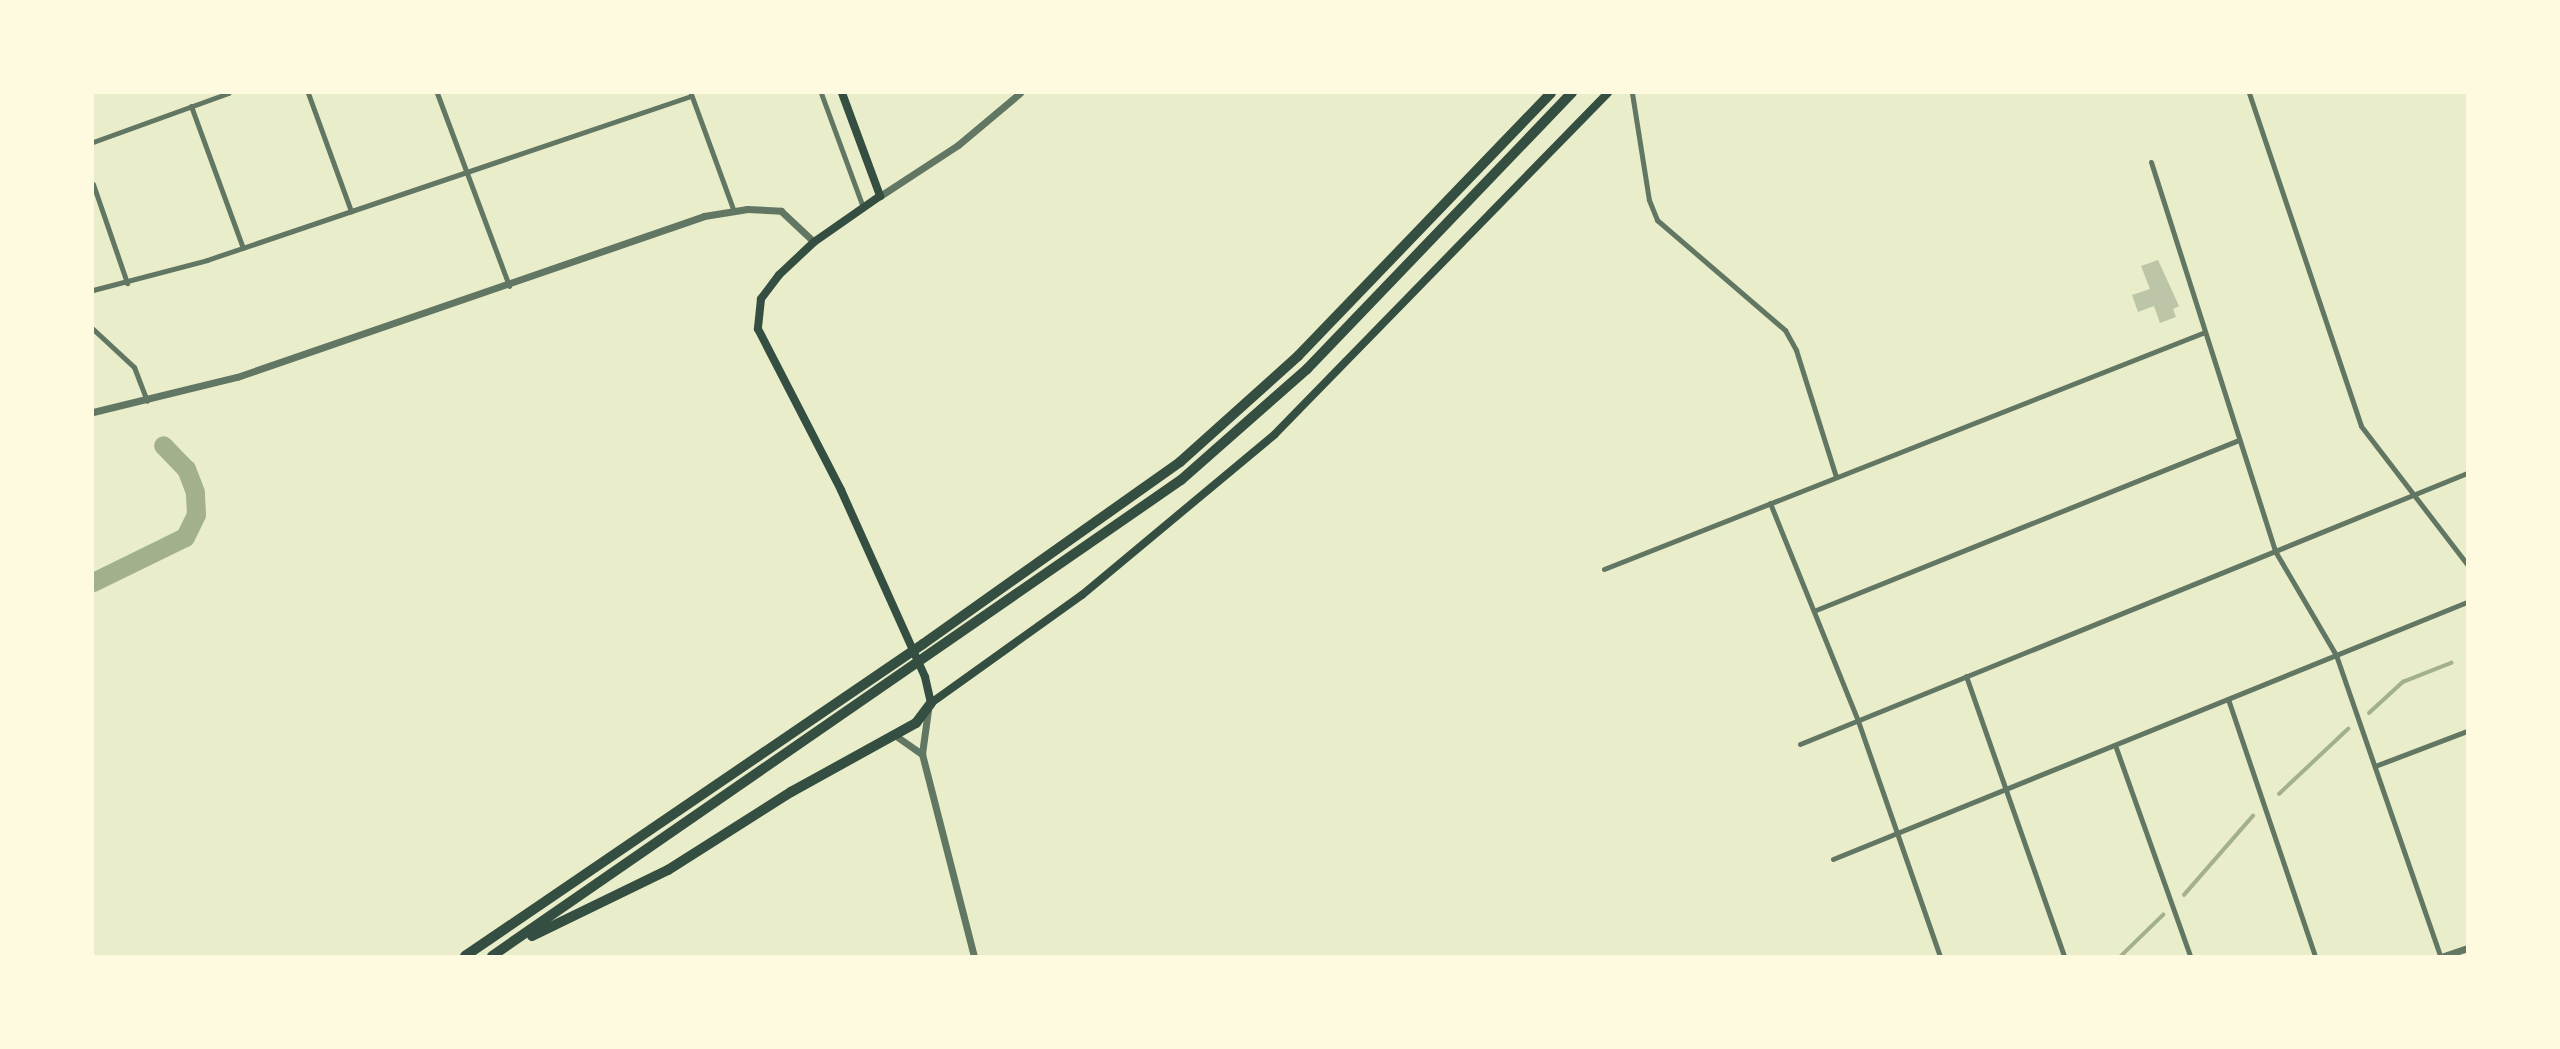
<!DOCTYPE html>
<style>
body{margin:0}
#map{position:relative;width:2560px;height:1049px;overflow:hidden;background:#e9edc9;font-family:Spectral,serif}
div>[style]{position:absolute}
.stream>*{height:3.5px;margin:-1.75px;padding:0 1.75px;transform-origin:1.75px;border-radius:1.75px;background:#a3b18a}
.river>*{height:19px;margin:-9.5px;padding:0 9.5px;transform-origin:9.5px;border-radius:9.5px;background:#a3b18a}
.building>*{inset:0;background:#bcc5a7}
.minor>*{height:5px;margin:-2.5px;padding:0 2.5px;transform-origin:2.5px;border-radius:2.5px;background:#617663}
.tertiary>*{height:7px;margin:-3.5px;padding:0 3.5px;transform-origin:3.5px;border-radius:3.5px;background:#617663}
.secondary>*{height:8px;margin:-4px;padding:0 4px;transform-origin:4px;border-radius:4px;background:#344e41}
.motorway>*{height:10px;margin:-5px;padding:0 5px;transform-origin:5px;border-radius:5px;background:#344e41}
span{translate:-50% -50%;white-space:nowrap;text-align:center;line-height:1.15;-webkit-text-stroke:7px #fefae0;paint-order:stroke}
.frame{position:absolute;inset:0;border:94px solid #fefae0;pointer-events:none}
</style>
<div id="map">
<div class="stream">
<i style="left:2369px;top:713px;width:46px;rotate:-42.4deg"></i>
<i style="left:2403px;top:682px;width:52px;rotate:-21.6deg"></i>
<i style="left:2279px;top:794px;width:95px;rotate:-43.3deg"></i>
<i style="left:2184px;top:895px;width:105px;rotate:-48.9deg"></i>
<i style="left:2121px;top:956px;width:59px;rotate:-44.3deg"></i>
</div>
<div class="river">
<i style="left:93px;top:582px;width:102px;rotate:-26.1deg"></i>
<i style="left:185px;top:537px;width:25px;rotate:-64deg"></i>
<i style="left:196px;top:514px;width:22px;rotate:-93deg"></i>
<i style="left:195px;top:492px;width:25px;rotate:-111deg"></i>
<i style="left:186px;top:469px;width:33px;rotate:-134deg"></i>
</div>
<div class="building">
<i style="clip-path:polygon(2158px 260px,2179px 306px,2173px 309px,2176px 317px,2160px 323px,2154px 306px,2138px 312px,2132px 295px,2150px 289px,2141px 266px)"></i>
</div>
<div class="minor">
<i style="left:308px;top:93px;width:126px;rotate:70deg"></i>
<i style="left:437px;top:93px;width:206px;rotate:69.5deg"></i>
<i style="left:821px;top:93px;width:121px;rotate:69.8deg"></i>
<i style="left:1632px;top:93px;width:108px;rotate:81deg"></i>
<i style="left:1649px;top:200px;width:22px;rotate:68deg"></i>
<i style="left:1657px;top:220px;width:169px;rotate:40.7deg"></i>
<i style="left:1785px;top:330px;width:23px;rotate:61deg"></i>
<i style="left:1796px;top:350px;width:133px;rotate:72.5deg"></i>
<i style="left:2249px;top:93px;width:351px;rotate:71.4deg"></i>
<i style="left:2361px;top:426px;width:174px;rotate:52.5deg"></i>
<i style="left:691px;top:94px;width:122px;rotate:69.9deg"></i>
<i style="left:191px;top:106px;width:151px;rotate:69.9deg"></i>
<i style="left:93px;top:142px;width:144px;rotate:-19.9deg"></i>
<i style="left:2151px;top:162px;width:408px;rotate:72.3deg"></i>
<i style="left:2275px;top:551px;width:121px;rotate:59.6deg"></i>
<i style="left:2336px;top:655px;width:318px;rotate:70.9deg"></i>
<i style="left:93px;top:184px;width:105px;rotate:71deg"></i>
<i style="left:93px;top:290px;width:118px;rotate:-14.7deg"></i>
<i style="left:207px;top:260px;width:511px;rotate:-18.72deg"></i>
<i style="left:93px;top:329px;width:56px;rotate:42.8deg"></i>
<i style="left:134px;top:367px;width:36px;rotate:69deg"></i>
<i style="left:1770px;top:503px;width:235px;rotate:68deg"></i>
<i style="left:1858px;top:721px;width:249px;rotate:70.8deg"></i>
<i style="left:1604px;top:569px;width:646px;rotate:-21.52deg"></i>
<i style="left:1816px;top:610px;width:456px;rotate:-21.9deg"></i>
<i style="left:1966px;top:676px;width:297px;rotate:70.7deg"></i>
<i style="left:2228px;top:699px;width:271px;rotate:71.3deg"></i>
<i style="left:1800px;top:744px;width:720px;rotate:-22.11deg"></i>
<i style="left:2115px;top:745px;width:224px;rotate:70.4deg"></i>
<i style="left:2375px;top:766px;width:98px;rotate:-20.8deg"></i>
<i style="left:1833px;top:859px;width:684px;rotate:-22.07deg"></i>
</div>
<div class="tertiary">
<i style="left:880px;top:196px;width:93px;rotate:-33.2deg"></i>
<i style="left:958px;top:145px;width:81px;rotate:-40deg"></i>
<i style="left:93px;top:412px;width:148px;rotate:-13.7deg"></i>
<i style="left:237px;top:377px;width:494px;rotate:-19deg"></i>
<i style="left:704px;top:216px;width:44px;rotate:-9.2deg"></i>
<i style="left:747px;top:209px;width:34px;rotate:3deg"></i>
<i style="left:781px;top:211px;width:45px;rotate:43.2deg"></i>
<i style="left:928px;top:710px;width:44px;rotate:97.8deg"></i>
<i style="left:922px;top:754px;width:209px;rotate:75.6deg"></i>
<i style="left:896px;top:736px;width:32px;rotate:35deg"></i>
<i style="left:2444px;top:956px;width:24px;rotate:-19deg"></i>
</div>
<div class="secondary">
<i style="left:842px;top:93px;width:110px;rotate:69.7deg"></i>
<i style="left:880px;top:196px;width:80px;rotate:145.1deg"></i>
<i style="left:814px;top:242px;width:48px;rotate:136.7deg"></i>
<i style="left:779px;top:275px;width:30px;rotate:127deg"></i>
<i style="left:761px;top:299px;width:30px;rotate:96deg"></i>
<i style="left:758px;top:329px;width:181px;rotate:62.7deg"></i>
<i style="left:841px;top:490px;width:205px;rotate:65.8deg"></i>
<i style="left:925px;top:677px;width:27px;rotate:77deg"></i>
<i style="left:931px;top:703px;width:186px;rotate:-35.6deg"></i>
<i style="left:1082px;top:595px;width:251px;rotate:-39.8deg"></i>
<i style="left:1275px;top:434px;width:477px;rotate:-45.7deg"></i>
</div>
<div class="motorway">
<i style="left:532px;top:936px;width:151px;rotate:-25.9deg"></i>
<i style="left:668px;top:870px;width:146px;rotate:-32.4deg"></i>
<i style="left:791px;top:792px;width:143px;rotate:-28.9deg"></i>
<i style="left:916px;top:723px;width:25px;rotate:-53deg"></i>
<i style="left:465px;top:956px;width:554px;rotate:-34.26deg"></i>
<i style="left:923px;top:644px;width:315px;rotate:-35.3deg"></i>
<i style="left:1180px;top:462px;width:159px;rotate:-41.9deg"></i>
<i style="left:1298px;top:356px;width:365px;rotate:-46.1deg"></i>
<i style="left:492px;top:956px;width:837px;rotate:-34.64deg"></i>
<i style="left:1181px;top:480px;width:168px;rotate:-41.4deg"></i>
<i style="left:1307px;top:369px;width:383px;rotate:-46.2deg"></i>
</div>
<div class="frame"></div>
</div>
